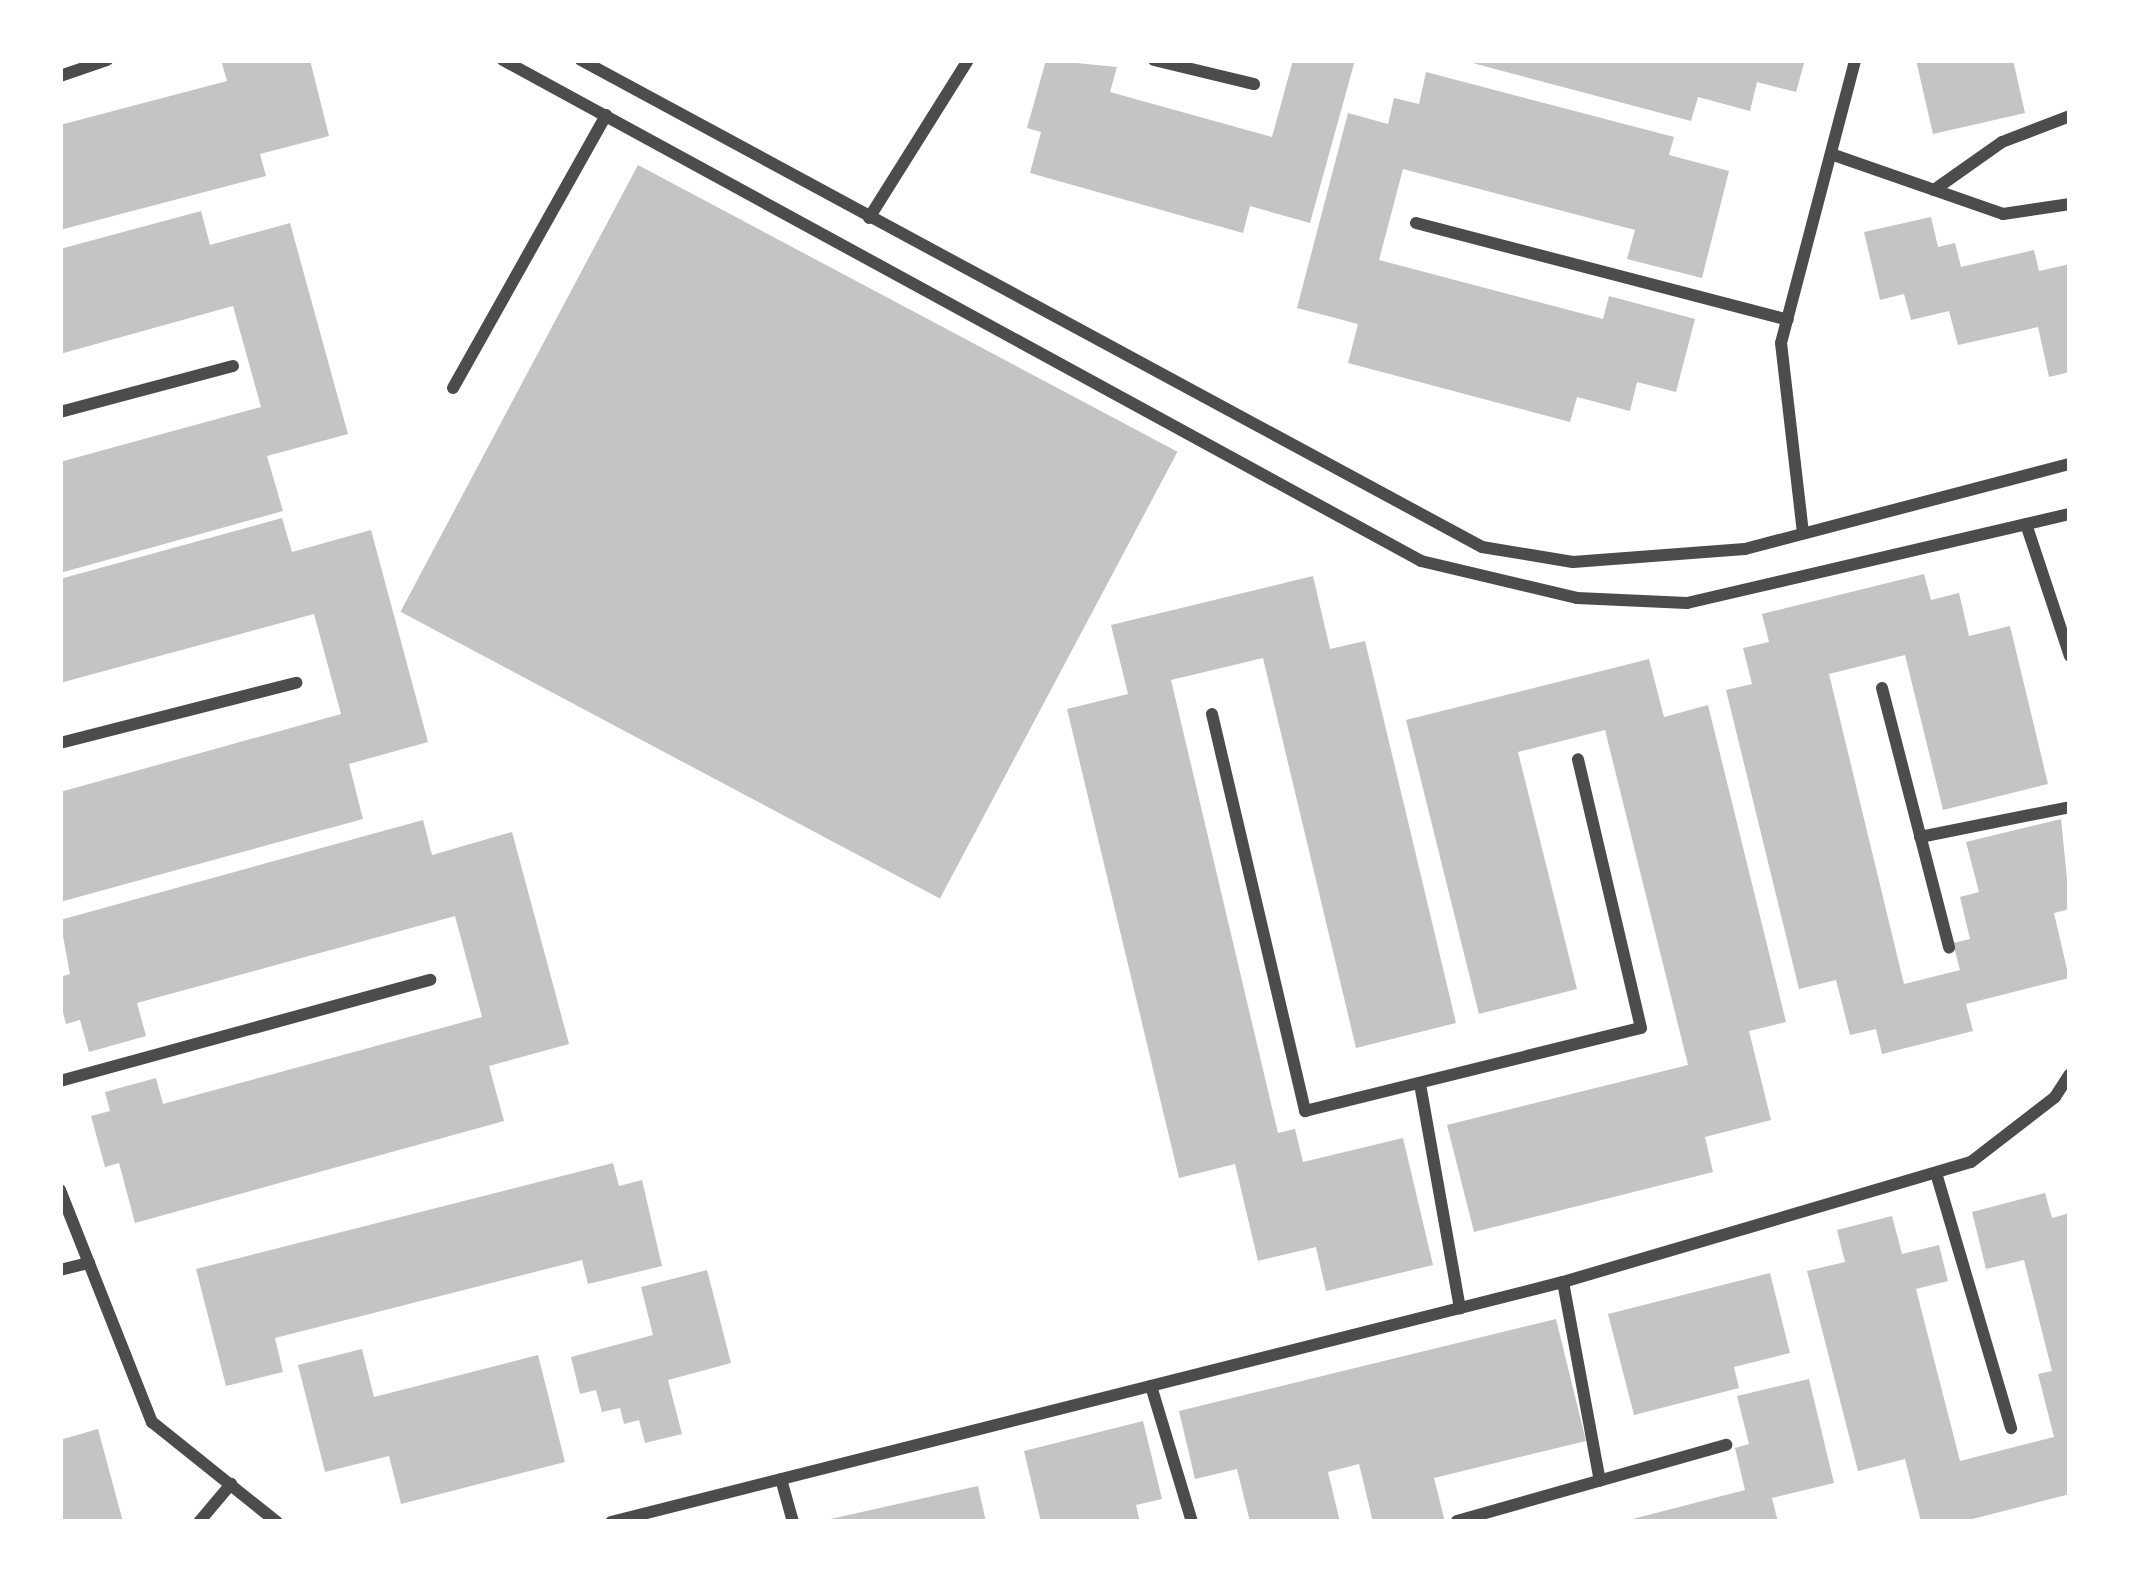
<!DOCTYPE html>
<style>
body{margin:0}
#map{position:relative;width:2130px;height:1582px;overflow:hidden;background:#fff;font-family:Inter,sans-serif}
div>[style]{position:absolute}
.building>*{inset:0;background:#c4c4c4;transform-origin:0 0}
.minor>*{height:12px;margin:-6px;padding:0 6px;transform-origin:6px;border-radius:6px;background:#4c4c4c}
span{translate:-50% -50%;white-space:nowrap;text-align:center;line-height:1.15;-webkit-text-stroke:10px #fff;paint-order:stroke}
.frame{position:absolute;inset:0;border:63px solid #fff;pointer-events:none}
</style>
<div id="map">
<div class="building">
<i style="clip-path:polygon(221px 60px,310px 60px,329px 136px,260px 154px,266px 176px,60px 230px,60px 125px,227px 81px)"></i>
<i style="clip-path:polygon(1046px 60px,1117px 67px,1110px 92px,1272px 137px,1293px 60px,1355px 60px,1310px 223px,1250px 206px,1243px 233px,1030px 173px,1041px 132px,1027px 128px)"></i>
<i style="clip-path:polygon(1805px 60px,1796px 92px,1757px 82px,1750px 111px,1698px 97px,1691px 121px,1465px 61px)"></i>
<i style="clip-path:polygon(1916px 60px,2013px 60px,2025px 113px,1933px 134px)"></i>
<i style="clip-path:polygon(1426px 72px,1674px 137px,1669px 155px,1729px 171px,1702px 278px,1627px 259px,1635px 230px,1403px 169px,1379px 260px,1603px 319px,1609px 296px,1695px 319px,1676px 392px,1637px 382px,1630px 411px,1577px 397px,1570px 422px,1348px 363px,1358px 324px,1297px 308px,1348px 113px,1388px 124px,1394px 98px,1419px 104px)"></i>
<i style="left:638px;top:165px;width:611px;height:506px;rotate:28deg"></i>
<i style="clip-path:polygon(201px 211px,210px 245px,290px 223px,348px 434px,267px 456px,283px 511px,60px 573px,60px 462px,261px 407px,233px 306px,60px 354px,60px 249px)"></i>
<i style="clip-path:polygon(1931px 217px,1938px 247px,1955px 243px,1961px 267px,2034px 250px,2039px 271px,2070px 264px,2070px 372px,2049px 377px,2038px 327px,1958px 345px,1949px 311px,1911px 320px,1904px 294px,1880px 300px,1864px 232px)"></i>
<i style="clip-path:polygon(282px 518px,292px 552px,371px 530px,428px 742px,349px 764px,363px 819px,60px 902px,60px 792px,341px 714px,314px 614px,60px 683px,60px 579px)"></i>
<i style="clip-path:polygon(1924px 574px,1931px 600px,1959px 593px,1969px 636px,2010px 626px,2048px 784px,1943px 810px,1905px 655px,1829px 674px,1904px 984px,1960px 970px,1953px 943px,1970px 939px,1960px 897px,1979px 892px,1966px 842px,2061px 819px,2070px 909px,2054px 913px,2069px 978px,1966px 1004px,1973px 1031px,1882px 1054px,1876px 1029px,1850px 1035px,1836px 980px,1799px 989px,1726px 690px,1752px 684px,1743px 648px,1769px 642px,1762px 614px)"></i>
<i style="clip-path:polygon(1313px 576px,1330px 649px,1365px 641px,1456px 1023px,1356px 1048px,1263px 658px,1171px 680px,1278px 1133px,1295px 1129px,1303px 1162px,1403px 1138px,1433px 1265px,1326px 1291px,1316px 1247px,1258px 1261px,1235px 1164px,1179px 1178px,1067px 709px,1128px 694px,1111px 625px)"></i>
<i style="clip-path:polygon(1649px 659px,1664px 717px,1708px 705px,1786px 1022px,1749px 1031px,1771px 1120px,1705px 1137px,1713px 1172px,1474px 1232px,1447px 1125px,1688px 1065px,1605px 730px,1518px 752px,1577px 989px,1479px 1014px,1406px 720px)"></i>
<i style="clip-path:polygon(423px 820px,432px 855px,512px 832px,569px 1044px,489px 1066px,504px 1121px,135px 1223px,119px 1163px,105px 1167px,91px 1116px,110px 1111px,105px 1092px,156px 1078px,163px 1104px,482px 1017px,455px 916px,137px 1003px,146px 1036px,89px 1052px,80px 1020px,66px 1024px,60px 1001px,60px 977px,70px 974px,60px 920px)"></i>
<i style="clip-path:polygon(613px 1163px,619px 1186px,642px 1180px,662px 1266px,588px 1284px,582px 1260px,275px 1338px,283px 1372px,226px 1386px,196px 1269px)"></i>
<i style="clip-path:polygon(2045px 1193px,2052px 1218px,2070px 1213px,2070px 1494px,1961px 1522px,1921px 1522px,1905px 1459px,1858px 1471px,1807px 1271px,1845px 1262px,1837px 1230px,1892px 1216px,1902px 1254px,1939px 1245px,1948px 1281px,1916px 1289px,1960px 1461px,2054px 1437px,2038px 1374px,2052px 1371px,2024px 1260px,1986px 1269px,1972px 1212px)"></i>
<i style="clip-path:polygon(707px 1270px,731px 1363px,668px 1380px,682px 1434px,645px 1443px,639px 1420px,624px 1424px,620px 1408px,602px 1412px,596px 1390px,580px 1394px,571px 1357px,653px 1335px,641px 1287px)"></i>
<i style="clip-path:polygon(1770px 1273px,1790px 1353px,1734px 1367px,1739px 1388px,1634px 1415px,1608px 1314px)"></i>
<i style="clip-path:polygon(1556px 1319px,1586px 1441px,1434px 1478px,1445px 1522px,1373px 1522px,1359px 1464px,1328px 1472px,1340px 1522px,1250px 1522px,1237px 1469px,1195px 1479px,1179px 1411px)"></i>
<i style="clip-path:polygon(362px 1349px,374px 1397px,538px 1355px,565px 1462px,401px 1504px,389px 1456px,325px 1472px,298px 1365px)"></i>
<i style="clip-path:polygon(1809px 1379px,1834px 1483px,1772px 1498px,1778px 1522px,1621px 1522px,1745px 1490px,1735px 1448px,1749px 1444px,1737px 1396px)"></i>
<i style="clip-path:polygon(1143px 1421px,1162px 1499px,1136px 1505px,1140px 1522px,1041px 1522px,1024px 1451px)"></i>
<i style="clip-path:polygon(98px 1429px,123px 1522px,60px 1522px,60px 1440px)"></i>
<i style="clip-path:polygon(978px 1486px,986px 1522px,826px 1522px,826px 1520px)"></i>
</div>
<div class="minor">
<i style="left:503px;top:60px;width:1046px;rotate:28.62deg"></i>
<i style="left:1421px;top:561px;width:160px;rotate:13.3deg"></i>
<i style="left:1577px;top:598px;width:110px;rotate:2.6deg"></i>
<i style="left:1687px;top:603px;width:393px;rotate:-13.1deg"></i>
<i style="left:581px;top:60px;width:1024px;rotate:28.39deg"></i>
<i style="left:1482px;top:547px;width:92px;rotate:9.4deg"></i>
<i style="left:1573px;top:562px;width:172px;rotate:-4.3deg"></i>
<i style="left:1745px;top:549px;width:336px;rotate:-14.7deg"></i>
<i style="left:1154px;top:60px;width:103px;rotate:13.5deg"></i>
<i style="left:60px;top:76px;width:50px;rotate:-18.8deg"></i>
<i style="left:1831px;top:154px;width:182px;rotate:19.2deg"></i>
<i style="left:2003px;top:214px;width:68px;rotate:-8.5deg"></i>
<i style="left:1934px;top:190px;width:83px;rotate:-35.2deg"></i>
<i style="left:2002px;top:142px;width:73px;rotate:-20.9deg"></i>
<i style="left:869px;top:218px;width:186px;rotate:-57.9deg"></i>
<i style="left:1416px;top:223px;width:384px;rotate:14.6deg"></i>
<i style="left:453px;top:388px;width:313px;rotate:-60.7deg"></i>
<i style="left:60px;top:412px;width:179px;rotate:-14.9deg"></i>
<i style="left:2026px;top:524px;width:139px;rotate:71.6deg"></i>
<i style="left:1803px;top:533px;width:191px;rotate:-96.6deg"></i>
<i style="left:1781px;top:343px;width:293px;rotate:-75.3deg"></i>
<i style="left:1882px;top:688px;width:268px;rotate:75.5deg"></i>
<i style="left:1212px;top:714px;width:408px;rotate:76.8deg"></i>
<i style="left:1305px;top:1111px;width:346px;rotate:-13.9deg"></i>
<i style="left:1641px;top:1028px;width:276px;rotate:-103.2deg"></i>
<i style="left:60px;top:743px;width:244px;rotate:-14.3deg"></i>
<i style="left:1920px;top:837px;width:153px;rotate:-11.3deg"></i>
<i style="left:60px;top:1081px;width:384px;rotate:-15.3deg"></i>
<i style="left:1420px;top:1084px;width:228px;rotate:79.9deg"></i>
<i style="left:1936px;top:1173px;width:266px;rotate:73.6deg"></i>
<i style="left:60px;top:1190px;width:250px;rotate:68.4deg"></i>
<i style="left:152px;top:1422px;width:160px;rotate:38.7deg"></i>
<i style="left:60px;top:1270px;width:30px;rotate:-14deg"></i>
<i style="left:1563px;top:1282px;width:202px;rotate:79.5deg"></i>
<i style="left:1151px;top:1386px;width:142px;rotate:73.2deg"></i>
<i style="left:781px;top:1479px;width:45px;rotate:74.4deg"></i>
<i style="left:1457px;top:1521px;width:280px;rotate:-15.8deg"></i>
<i style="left:199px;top:1522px;width:50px;rotate:-49.9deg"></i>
<i style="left:611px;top:1522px;width:982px;rotate:-14.15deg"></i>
<i style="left:1563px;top:1282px;width:425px;rotate:-16.4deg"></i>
<i style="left:1971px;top:1162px;width:106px;rotate:-37.7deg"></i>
<i style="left:2055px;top:1097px;width:27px;rotate:-57deg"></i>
</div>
<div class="frame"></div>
</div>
